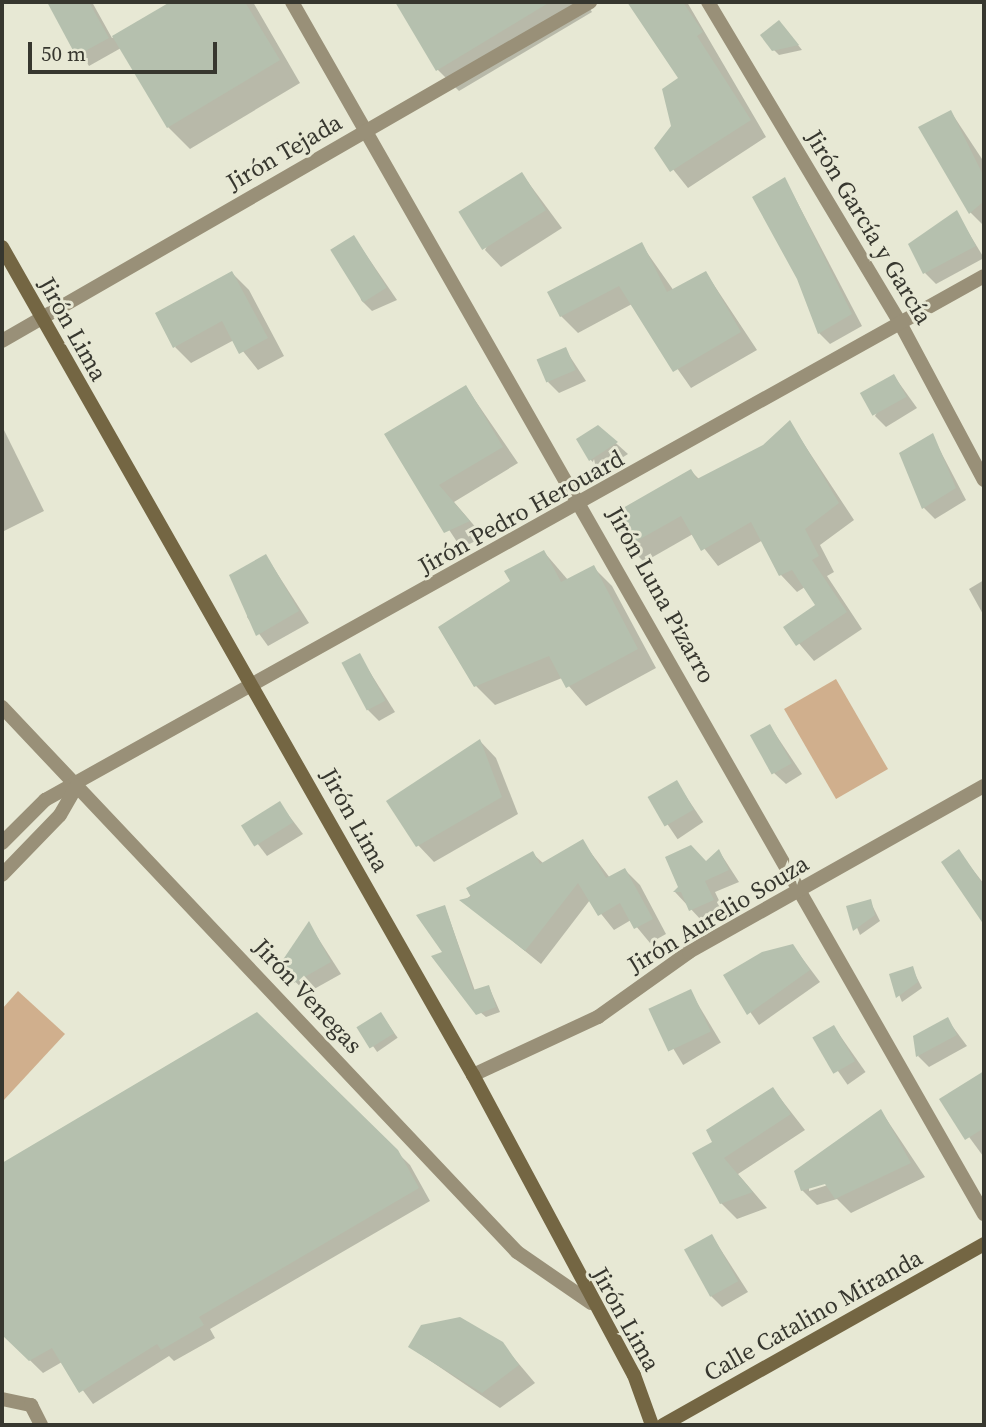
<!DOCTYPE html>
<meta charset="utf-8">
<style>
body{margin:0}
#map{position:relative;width:986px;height:1427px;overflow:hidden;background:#e7e8d4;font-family:"Source Serif 4",serif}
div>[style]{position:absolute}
.green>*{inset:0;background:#d0af8d;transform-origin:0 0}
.shadow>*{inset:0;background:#0003;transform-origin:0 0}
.building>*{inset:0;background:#b5c0ae;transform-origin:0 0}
.street>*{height:14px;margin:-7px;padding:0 7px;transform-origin:7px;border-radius:7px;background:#999078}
.secondary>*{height:14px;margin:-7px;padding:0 7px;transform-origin:7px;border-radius:7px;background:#746643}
span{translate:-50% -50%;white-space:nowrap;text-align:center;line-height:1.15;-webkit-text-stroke:6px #e7e8d4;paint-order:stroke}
.street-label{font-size:24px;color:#37372f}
.frame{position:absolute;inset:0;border:4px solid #37372f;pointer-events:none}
.scale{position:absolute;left:28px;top:42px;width:189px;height:32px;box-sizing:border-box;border:4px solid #37372f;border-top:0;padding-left:9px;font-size:21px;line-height:24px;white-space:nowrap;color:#37372f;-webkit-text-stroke:5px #e7e8d4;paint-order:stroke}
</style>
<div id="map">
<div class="green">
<i style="left:836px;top:679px;width:104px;height:60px;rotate:60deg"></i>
<i style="clip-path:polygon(18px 991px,65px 1034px,3px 1101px,2px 1009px)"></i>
</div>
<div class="shadow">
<i style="clip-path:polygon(49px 2px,92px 2px,112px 38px,173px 2px,253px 2px,300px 83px,190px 149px,168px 127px,121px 48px,89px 66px)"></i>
<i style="clip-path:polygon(397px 2px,586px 2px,592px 12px,459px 91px,437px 69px)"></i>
<i style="clip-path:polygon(629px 2px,687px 2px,766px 137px,688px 188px,656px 148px,673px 127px,680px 79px)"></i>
<i style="clip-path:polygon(784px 27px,802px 50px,779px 55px,774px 50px)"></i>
<i style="clip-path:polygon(951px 112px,984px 162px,984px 226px,970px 212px)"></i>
<i style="clip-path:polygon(522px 174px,562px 228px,501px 267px,485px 250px)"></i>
<i style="clip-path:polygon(785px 179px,862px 326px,830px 344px,819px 333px)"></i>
<i style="clip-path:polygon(956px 212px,984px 258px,936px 284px,925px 273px)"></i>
<i style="clip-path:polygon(354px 237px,397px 300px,372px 311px,361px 300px)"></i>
<i style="clip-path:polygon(641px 244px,674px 291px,706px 273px,757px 350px,691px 388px,632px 304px,578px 333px,561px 316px)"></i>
<i style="clip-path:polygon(232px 273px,249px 290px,284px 356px,258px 370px,234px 340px,191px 363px,175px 347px)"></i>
<i style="clip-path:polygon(565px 349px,586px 381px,559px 393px,548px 382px)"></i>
<i style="clip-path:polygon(894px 376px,917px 408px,886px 427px,875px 416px)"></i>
<i style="clip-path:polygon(466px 387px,518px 463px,454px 502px,484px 537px,461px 548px,387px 435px)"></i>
<i style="clip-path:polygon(790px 423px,854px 520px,820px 545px,834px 572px,827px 576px,862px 629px,814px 661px,785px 627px,817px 605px,805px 587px,797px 592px,781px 575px,763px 540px,718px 566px,693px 534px,644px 562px,628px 546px,691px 471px,700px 480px,764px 447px)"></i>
<i style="clip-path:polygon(2px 426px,44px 511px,2px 532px)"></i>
<i style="clip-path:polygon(598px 427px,628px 454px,601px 471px,590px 459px)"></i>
<i style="clip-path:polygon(932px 435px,966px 500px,935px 519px,924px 508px)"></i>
<i style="clip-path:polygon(544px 552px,568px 580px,593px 567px,612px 586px,656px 668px,586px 706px,562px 678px,495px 705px,476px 686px,512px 581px)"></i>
<i style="clip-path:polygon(266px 556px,309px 623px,268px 646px,247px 617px)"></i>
<i style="clip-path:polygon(984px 580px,984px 616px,969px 589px)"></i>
<i style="clip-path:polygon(359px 655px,395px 712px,379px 721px,368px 710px)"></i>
<i style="clip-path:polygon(770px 726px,802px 774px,786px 784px,774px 773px)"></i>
<i style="clip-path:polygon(480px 741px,496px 758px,518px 814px,434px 862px,418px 845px)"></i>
<i style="left:677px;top:783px;width:47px;height:31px;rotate:56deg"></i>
<i style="clip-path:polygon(280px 804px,303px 834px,267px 856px,244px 826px)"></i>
<i style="clip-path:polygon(582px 841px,610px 878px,625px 870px,640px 885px,666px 934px,650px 943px,631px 920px,614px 930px,590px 900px,541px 964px,463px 901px,532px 853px,544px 864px)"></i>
<i style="clip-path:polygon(719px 851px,739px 882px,715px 892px,724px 911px,702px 921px,675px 892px)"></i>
<i style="clip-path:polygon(959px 852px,984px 884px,984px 922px,943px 863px)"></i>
<i style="clip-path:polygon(870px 901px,880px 921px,860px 935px,849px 908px)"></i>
<i style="clip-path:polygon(445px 907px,475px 991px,489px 987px,500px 1012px,486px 1017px,480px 1012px,445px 953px)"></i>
<i style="clip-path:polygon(309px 924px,341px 974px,307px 993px,280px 967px)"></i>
<i style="clip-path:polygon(793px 946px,820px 982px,759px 1025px,726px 976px)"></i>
<i style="clip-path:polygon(912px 968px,922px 988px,902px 1002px,891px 975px)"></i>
<i style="left:690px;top:991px;width:60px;height:44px;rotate:59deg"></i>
<i style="left:381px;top:1014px;width:29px;height:25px;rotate:55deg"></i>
<i style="clip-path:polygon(257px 1015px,410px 1165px,430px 1201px,210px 1329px,215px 1338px,174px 1361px,169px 1356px,93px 1404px,62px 1362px,43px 1373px,2px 1333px,2px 1165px)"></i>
<i style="clip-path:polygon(947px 1019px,967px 1046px,929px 1067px,918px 1056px)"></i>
<i style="left:834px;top:1027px;width:55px;height:22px;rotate:55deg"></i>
<i style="clip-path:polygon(984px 1073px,984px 1155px,983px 1156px,942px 1100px)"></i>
<i style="clip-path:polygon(773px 1089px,805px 1130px,738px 1174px,767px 1208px,737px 1219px,721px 1203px,714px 1143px)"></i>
<i style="clip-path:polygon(evenodd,881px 1111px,925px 1177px,851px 1213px,837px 1199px,817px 1205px,802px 1190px,881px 1111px,833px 1180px,834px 1183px,809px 1191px,809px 1187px,833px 1180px)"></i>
<i style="clip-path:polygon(712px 1236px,748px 1292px,722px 1307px,711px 1296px)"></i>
<i style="clip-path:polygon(502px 1344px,535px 1383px,500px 1408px,410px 1347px)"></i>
</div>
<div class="building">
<i style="clip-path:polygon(47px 2px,89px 2px,109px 38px,76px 56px)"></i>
<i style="clip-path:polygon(170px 2px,245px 2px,280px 60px,167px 128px,112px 36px)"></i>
<i style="clip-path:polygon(395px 2px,550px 2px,436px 71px)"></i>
<i style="clip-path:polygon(627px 2px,683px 2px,703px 32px,697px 36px,751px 120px,670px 172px,654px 148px,671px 126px,662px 89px,678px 78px)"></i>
<i style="clip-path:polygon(779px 20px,799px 45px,772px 51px,760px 35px)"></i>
<i style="clip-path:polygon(951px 110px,984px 177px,984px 201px,969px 214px,918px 127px)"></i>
<i style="left:522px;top:172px;width:45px;height:75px;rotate:58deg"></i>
<i style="clip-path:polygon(785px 177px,852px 314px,818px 334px,797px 279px,752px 197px)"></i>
<i style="clip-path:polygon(957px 210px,976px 246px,923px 274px,908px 244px)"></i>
<i style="left:354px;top:235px;width:62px;height:28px;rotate:58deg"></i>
<i style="clip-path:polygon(642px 242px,667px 292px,706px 271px,741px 332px,673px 372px,619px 286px,560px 317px,547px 292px)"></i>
<i style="clip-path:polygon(232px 271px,268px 338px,239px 354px,222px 321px,173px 348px,155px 313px)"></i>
<i style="left:566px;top:347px;width:25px;height:32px;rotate:67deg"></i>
<i style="left:894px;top:374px;width:26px;height:39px;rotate:61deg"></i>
<i style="clip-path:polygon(466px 385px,503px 447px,439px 485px,470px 521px,444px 533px,384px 434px)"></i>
<i style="clip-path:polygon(790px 420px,839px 503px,805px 529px,819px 556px,812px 560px,847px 612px,796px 646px,783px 627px,815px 605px,792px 570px,779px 576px,751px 522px,701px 551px,681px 516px,626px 547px,609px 516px,691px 469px,697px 479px,763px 445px)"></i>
<i style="clip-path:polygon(598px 425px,618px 442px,589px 461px,576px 439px)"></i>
<i style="clip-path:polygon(933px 433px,956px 488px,922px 509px,899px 453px)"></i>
<i style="clip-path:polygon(544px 550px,561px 582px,594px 565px,638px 649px,566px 688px,549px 656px,474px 687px,438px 627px,510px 581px,504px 571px)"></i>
<i style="clip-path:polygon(266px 554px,299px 611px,256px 636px,229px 575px)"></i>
<i style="left:360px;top:653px;width:54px;height:21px;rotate:62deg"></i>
<i style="left:770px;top:724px;width:45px;height:23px;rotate:61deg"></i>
<i style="clip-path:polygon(480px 739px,502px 797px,416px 847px,386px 801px)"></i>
<i style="left:677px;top:780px;width:34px;height:34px;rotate:60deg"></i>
<i style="left:280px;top:801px;width:25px;height:46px;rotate:58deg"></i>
<i style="clip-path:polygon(583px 839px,606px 878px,625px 868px,653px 919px,634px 929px,620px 903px,598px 916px,578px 883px,525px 951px,459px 900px,471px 897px,466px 888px,533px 851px,540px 864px)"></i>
<i style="clip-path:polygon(691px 845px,706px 861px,719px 849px,729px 870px,705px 881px,714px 900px,689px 911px,681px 892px,673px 892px,678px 887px,665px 857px)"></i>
<i style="clip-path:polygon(959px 849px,984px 886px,984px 925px,941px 862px)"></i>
<i style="clip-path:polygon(871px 899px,875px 915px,853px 931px,846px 906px)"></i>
<i style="clip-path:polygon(445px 905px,473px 990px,489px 985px,496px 1007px,476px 1015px,431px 956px,442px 952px,416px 915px)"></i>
<i style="clip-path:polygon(309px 921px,331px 962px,294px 983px,278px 967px)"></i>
<i style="clip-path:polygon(793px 944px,810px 970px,747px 1015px,723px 975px,762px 952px)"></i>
<i style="clip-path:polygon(913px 966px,918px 982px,896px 998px,889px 974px)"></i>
<i style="left:691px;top:989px;width:47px;height:47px;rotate:65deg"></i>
<i style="clip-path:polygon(257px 1012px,398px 1150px,419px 1188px,199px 1317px,204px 1325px,161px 1350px,157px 1344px,79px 1393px,52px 1348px,29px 1361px,2px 1335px,2px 1163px)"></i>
<i style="left:381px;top:1012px;width:25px;height:29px;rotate:58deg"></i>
<i style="clip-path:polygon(948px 1017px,957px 1035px,916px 1057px,913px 1036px)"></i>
<i style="left:834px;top:1025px;width:42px;height:25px;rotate:60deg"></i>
<i style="clip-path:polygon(984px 1071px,984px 1128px,965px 1140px,939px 1099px)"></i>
<i style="clip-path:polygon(773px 1087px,791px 1114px,724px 1158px,753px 1192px,720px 1204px,692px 1153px,712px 1142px,706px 1130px)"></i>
<i style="clip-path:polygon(881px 1109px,911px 1163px,835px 1199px,825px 1184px,801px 1191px,794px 1171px)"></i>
<i style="left:712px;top:1234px;width:54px;height:32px;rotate:61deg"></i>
<i style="clip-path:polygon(460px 1317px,503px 1342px,519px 1365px,482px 1393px,408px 1347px,421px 1325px)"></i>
</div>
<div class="street">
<i style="left:292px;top:2px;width:1396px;rotate:60.28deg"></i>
<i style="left:708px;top:2px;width:374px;rotate:59.1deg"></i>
<i style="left:900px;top:323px;width:178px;rotate:61.9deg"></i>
<i style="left:2px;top:341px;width:679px;rotate:-29.96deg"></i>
<i style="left:2px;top:707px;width:750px;rotate:46.62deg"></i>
<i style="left:517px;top:1252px;width:90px;rotate:34.6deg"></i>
<i style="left:2px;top:843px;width:61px;rotate:-45deg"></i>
<i style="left:45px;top:800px;width:1075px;rotate:-29.16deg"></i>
<i style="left:2px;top:875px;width:83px;rotate:-46deg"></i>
<i style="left:60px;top:815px;width:34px;rotate:-60deg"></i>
<i style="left:473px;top:1075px;width:138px;rotate:-24.9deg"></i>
<i style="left:598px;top:1017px;width:112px;rotate:-35.5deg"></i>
<i style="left:689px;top:952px;width:338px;rotate:-29.4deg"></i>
<i style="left:2px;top:1399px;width:30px;rotate:12deg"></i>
<i style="left:31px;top:1405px;width:22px;rotate:63deg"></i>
</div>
<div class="secondary">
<i style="left:2px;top:247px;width:953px;rotate:60.37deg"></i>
<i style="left:473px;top:1075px;width:340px;rotate:61.8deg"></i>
<i style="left:634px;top:1375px;width:53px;rotate:70.2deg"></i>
<i style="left:663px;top:1425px;width:369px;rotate:-29.4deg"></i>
</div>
<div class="street-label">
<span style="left:284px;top:152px;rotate:-30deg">Jirón Tejada</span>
<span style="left:869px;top:227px;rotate:59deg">Jirón García y García</span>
<span style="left:73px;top:329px;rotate:61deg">Jirón Lima</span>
<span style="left:521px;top:512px;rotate:-29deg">Jirón Pedro Herouard</span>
<span style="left:661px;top:595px;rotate:61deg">Jirón Luna Pizarro</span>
<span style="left:355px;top:820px;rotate:61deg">Jirón Lima</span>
<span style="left:718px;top:914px;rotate:-31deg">Jirón Aurelio Souza</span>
<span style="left:308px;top:996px;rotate:47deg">Jirón Venegas</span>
<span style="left:813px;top:1315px;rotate:-29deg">Calle Catalino Miranda</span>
<span style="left:626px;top:1319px;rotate:61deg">Jirón Lima</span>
</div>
<div class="frame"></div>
<div class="scale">50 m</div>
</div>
